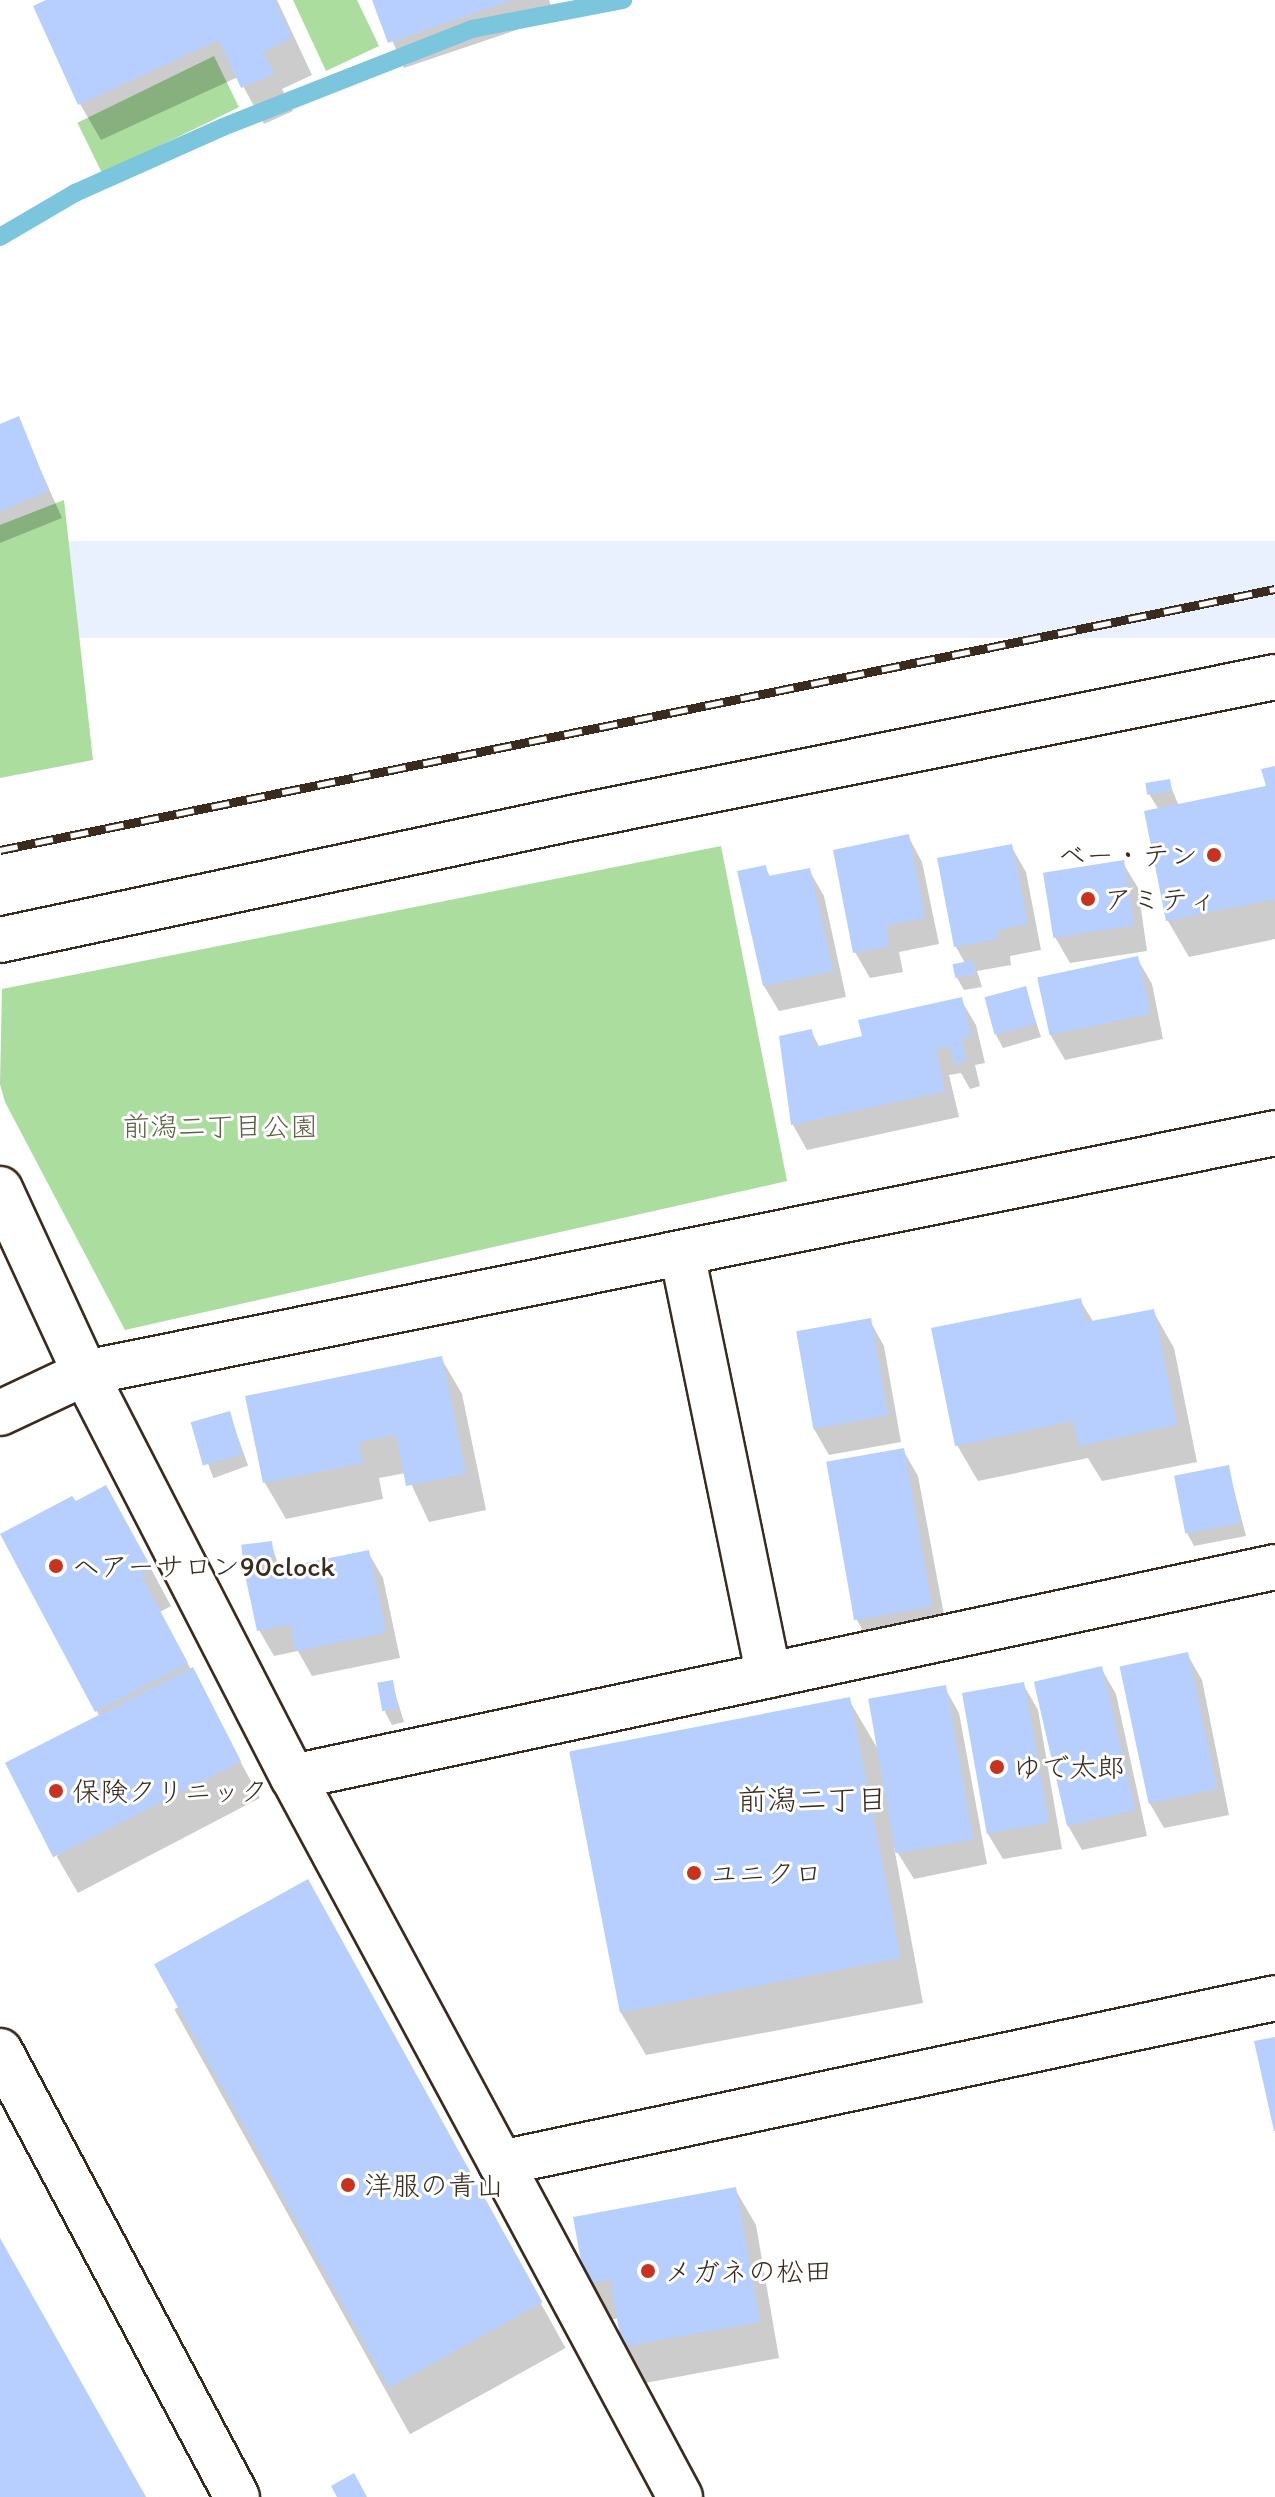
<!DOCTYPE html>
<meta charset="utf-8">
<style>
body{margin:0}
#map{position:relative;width:1275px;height:2497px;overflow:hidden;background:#fff;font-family:Itim,"Klee One",sans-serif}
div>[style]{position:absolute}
.built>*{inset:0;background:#e9f1ff;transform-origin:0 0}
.green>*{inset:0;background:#abdd9e;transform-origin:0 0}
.shadow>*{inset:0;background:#0003;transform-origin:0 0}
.stream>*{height:18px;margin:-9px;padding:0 9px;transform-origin:9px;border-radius:9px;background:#7cc6dd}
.building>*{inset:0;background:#b7cffe;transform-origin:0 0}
.roads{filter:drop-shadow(2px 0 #3b2a1e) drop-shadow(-2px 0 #3b2a1e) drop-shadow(0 2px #3b2a1e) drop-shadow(0 -2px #3b2a1e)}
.minor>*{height:44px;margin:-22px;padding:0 22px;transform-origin:22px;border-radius:22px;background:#fff}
.rail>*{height:9px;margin-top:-4.5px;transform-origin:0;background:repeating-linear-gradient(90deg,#fff 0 18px,#3b2a1e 0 36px);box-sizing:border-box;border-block:2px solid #3b2a1e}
.dots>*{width:22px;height:22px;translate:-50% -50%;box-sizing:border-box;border:4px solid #fff;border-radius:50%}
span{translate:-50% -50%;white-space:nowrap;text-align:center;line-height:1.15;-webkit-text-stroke:6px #fff;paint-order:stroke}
.poi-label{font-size:28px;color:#3b2a1e}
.right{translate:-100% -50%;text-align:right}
.left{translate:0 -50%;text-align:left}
.park-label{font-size:28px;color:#5d6044}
.neighbourhood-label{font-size:30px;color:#3b2a1e}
</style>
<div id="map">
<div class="built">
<i style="left:1275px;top:541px;width:97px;height:1301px;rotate:90deg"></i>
</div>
<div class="green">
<i style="clip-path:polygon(293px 0,357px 0,379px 46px,326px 71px)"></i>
<i style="left:214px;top:56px;width:57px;height:152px;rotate:64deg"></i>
<i style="clip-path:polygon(64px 500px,93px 760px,0 778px,0 525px)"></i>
<i style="clip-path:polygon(721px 846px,787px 1181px,125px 1330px,5px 1102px,0 1084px,2px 989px)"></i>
</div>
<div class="shadow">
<i style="clip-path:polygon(51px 0,277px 0,312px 75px,282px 89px,293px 111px,264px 124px,238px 77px,101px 140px,80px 104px)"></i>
<i style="clip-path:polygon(375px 0,549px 0,555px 17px,404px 68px)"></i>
<i style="clip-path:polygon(18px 419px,62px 518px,0 543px,0 426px)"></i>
<i style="clip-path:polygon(1275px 768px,1275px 939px,1189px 957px,1168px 921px,1159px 810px,1149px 794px,1169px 782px,1179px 806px,1268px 788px)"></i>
<i style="clip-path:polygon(908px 836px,922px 862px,939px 944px,899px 952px,903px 972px,870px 978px,855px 952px)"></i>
<i style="clip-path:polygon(1011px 846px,1026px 872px,1041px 950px,1010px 956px,1011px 965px,977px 971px,982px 987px,964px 990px,957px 978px,965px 963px,956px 947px)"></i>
<i style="clip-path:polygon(1123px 863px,1138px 888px,1147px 951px,1070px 963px,1055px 937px)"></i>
<i style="clip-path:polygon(765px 867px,771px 878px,809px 870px,824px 896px,846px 997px,779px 1011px,764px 986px,740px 873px)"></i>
<i style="clip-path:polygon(1137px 958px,1152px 984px,1163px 1039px,1065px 1060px,1050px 1034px)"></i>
<i style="clip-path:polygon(1025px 988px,1041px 1037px,1003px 1048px,996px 1035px)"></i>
<i style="clip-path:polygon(961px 1000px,976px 1025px,985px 1063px,975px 1065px,980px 1086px,970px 1089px,961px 1073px,949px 1075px,959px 1117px,807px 1150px,793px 1125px,781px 1038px,811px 1031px,820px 1048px,864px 1038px)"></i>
<i style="clip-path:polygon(1080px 1300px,1094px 1323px,1153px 1311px,1174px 1348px,1197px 1462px,1102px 1481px,1088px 1458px,978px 1481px,957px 1445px)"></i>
<i style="clip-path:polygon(870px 1321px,884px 1346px,901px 1442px,829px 1455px,814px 1429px,798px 1334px)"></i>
<i style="clip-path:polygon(441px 1358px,462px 1394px,486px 1510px,429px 1522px,406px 1473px,379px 1478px,383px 1499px,286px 1519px,265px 1483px,248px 1398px)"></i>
<i style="left:229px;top:1413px;width:56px;height:37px;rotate:70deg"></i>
<i style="clip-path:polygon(903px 1450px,918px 1476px,947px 1631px,872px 1646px,857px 1620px)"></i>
<i style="clip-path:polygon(1228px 1467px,1246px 1536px,1194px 1546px,1187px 1533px)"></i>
<i style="clip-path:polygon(76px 1503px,127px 1524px,171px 1606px,160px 1612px,260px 1798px,78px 1893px,57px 1857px,100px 1717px,3px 1535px)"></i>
<i style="clip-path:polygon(271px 1543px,280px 1570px,368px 1552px,383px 1578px,400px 1658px,312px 1676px,298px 1651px,274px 1656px,259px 1630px,254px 1575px,245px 1560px)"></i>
<i style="clip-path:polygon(1187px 1654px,1202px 1680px,1229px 1815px,1164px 1828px,1149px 1802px)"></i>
<i style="clip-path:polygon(1101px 1668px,1116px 1694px,1147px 1836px,1082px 1850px,1067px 1824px)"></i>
<i style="clip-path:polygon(392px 1683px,404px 1722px,392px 1725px,385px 1712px)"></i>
<i style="clip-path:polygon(1023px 1684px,1038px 1710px,1062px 1849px,1003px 1859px,988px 1834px,964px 1694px)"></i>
<i style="clip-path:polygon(945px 1688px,959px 1713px,987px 1864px,914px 1879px,894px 1847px,923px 2003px,646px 2055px,620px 2011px,849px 1700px,879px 1751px)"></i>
<i style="left:330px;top:1923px;width:486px;height:178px;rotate:61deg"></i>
<i style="clip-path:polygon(735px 2189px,756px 2225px,779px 2358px,645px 2383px,624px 2347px,619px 2318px,608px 2320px,587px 2283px)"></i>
</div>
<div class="stream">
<i style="left:0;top:237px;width:87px;rotate:-30.4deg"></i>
<i style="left:75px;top:193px;width:162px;rotate:-24deg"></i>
<i style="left:223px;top:127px;width:268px;rotate:-21.5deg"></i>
<i style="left:472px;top:29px;width:154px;rotate:-10.9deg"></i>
</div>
<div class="building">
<i style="clip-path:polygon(46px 0,275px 0,292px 38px,263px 52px,274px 74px,241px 88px,219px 40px,78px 105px,33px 6px)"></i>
<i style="clip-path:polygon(372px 0,513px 0,388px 43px)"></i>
<i style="clip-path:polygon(19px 416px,49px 491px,0 511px,0 424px)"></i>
<i style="clip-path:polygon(1275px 766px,1275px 899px,1166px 921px,1144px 811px,1266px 786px,1261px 769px)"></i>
<i style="left:1170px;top:779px;width:12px;height:25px;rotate:81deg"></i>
<i style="clip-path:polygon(909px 834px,925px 918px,886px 926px,889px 946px,853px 953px,833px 850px)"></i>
<i style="clip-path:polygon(1012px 844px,1028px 924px,997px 930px,998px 939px,954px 947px,937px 858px)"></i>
<i style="left:1124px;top:860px;width:66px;height:82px;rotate:81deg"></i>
<i style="clip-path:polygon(766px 865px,768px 876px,810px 868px,833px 971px,763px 986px,737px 871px)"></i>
<i style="left:1138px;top:956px;width:59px;height:103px;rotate:78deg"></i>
<i style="left:973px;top:960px;width:14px;height:21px;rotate:78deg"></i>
<i style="left:1026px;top:986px;width:39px;height:43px;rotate:75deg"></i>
<i style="clip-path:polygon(962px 997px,971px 1037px,962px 1039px,966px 1061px,954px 1064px,950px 1047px,936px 1049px,945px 1091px,791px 1125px,779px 1036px,812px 1029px,815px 1047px,862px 1036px,858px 1020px)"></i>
<i style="clip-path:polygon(1081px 1298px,1086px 1322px,1154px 1309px,1177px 1425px,1079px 1446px,1073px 1421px,955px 1446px,931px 1328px)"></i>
<i style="left:871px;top:1318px;width:99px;height:76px;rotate:80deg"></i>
<i style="clip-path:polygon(442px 1356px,466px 1474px,406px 1486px,396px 1435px,359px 1442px,363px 1463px,263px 1483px,245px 1396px)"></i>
<i style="left:230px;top:1411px;width:45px;height:41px;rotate:74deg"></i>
<i style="left:904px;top:1448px;width:161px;height:79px;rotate:80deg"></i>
<i style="left:1229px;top:1465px;width:59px;height:56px;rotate:79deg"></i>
<i style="clip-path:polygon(106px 1485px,152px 1569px,141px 1575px,188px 1663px,95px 1712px,0 1534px,72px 1496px,76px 1501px)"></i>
<i style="left:272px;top:1541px;width:16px;height:31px;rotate:83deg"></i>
<i style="clip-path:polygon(369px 1550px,386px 1633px,295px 1651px,290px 1624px,257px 1631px,245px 1575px)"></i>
<i style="left:1188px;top:1652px;width:140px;height:70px;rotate:78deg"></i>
<i style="left:1102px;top:1666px;width:148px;height:70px;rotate:77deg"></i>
<i style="left:193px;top:1667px;width:106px;height:211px;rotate:63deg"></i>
<i style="left:393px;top:1680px;width:29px;height:16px;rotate:80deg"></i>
<i style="left:1024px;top:1682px;width:143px;height:63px;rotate:80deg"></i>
<i style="left:946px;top:1685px;width:157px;height:79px;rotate:80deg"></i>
<i style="left:850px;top:1697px;width:266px;height:286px;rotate:79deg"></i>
<i style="left:308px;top:1879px;width:484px;height:176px;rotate:61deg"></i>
<i style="clip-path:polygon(1275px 2037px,1275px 2131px,1274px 2131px,1254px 2041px)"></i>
<i style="clip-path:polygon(736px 2187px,760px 2322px,622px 2347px,610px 2280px,585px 2284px,573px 2217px)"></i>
<i style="clip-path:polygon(0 2238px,146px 2497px,0 2497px)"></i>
<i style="clip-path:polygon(354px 2473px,367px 2497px,337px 2497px,331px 2486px)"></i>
</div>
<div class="roads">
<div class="minor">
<i style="left:0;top:940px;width:585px;rotate:-12.04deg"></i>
<i style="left:572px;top:818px;width:717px;rotate:-11.34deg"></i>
<i style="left:0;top:1189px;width:203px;rotate:65.2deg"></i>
<i style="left:85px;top:1373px;width:454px;rotate:62.8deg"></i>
<i style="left:293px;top:1777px;width:438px;rotate:61.7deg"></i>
<i style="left:501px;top:2163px;width:791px;rotate:-12.03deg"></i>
<i style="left:682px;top:1253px;width:431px;rotate:78.4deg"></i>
<i style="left:0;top:1413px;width:94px;rotate:-25.2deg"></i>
<i style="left:85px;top:1373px;width:1214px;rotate:-11.4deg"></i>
<i style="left:293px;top:1777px;width:1004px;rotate:-12.07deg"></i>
<i style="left:0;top:2051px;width:505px;rotate:62.01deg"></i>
<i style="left:501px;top:2163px;width:379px;rotate:61.8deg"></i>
</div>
</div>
<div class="rail">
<i style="left:0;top:850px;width:1301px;rotate:-11.57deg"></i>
</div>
<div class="dots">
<i style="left:1214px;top:855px;background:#c8321e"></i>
<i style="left:1088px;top:899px;background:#c8321e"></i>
<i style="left:56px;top:1566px;background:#c8321e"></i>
<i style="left:997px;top:1767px;background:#c8321e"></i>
<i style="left:56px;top:1791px;background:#c8321e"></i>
<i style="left:694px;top:1873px;background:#c8321e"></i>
<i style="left:348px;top:2185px;background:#c8321e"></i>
<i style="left:648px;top:2271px;background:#c8321e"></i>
</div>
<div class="poi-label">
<span class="right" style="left:1198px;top:855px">ベー・テン</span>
<span class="left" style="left:1104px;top:899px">アミティ</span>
<span class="left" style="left:72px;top:1566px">ヘアーサロン90clock</span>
<span class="left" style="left:1013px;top:1767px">ゆで太郎</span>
<span class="left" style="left:72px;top:1791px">保険クリニック</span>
<span class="left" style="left:710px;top:1873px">ユニクロ</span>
<span class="left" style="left:364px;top:2185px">洋服の青山</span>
<span class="left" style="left:664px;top:2271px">メガネの松田</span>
</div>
<div class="park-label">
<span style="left:220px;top:1126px">前潟二丁目公園</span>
</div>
<div class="neighbourhood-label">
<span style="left:812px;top:1800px">前潟二丁目</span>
</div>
</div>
